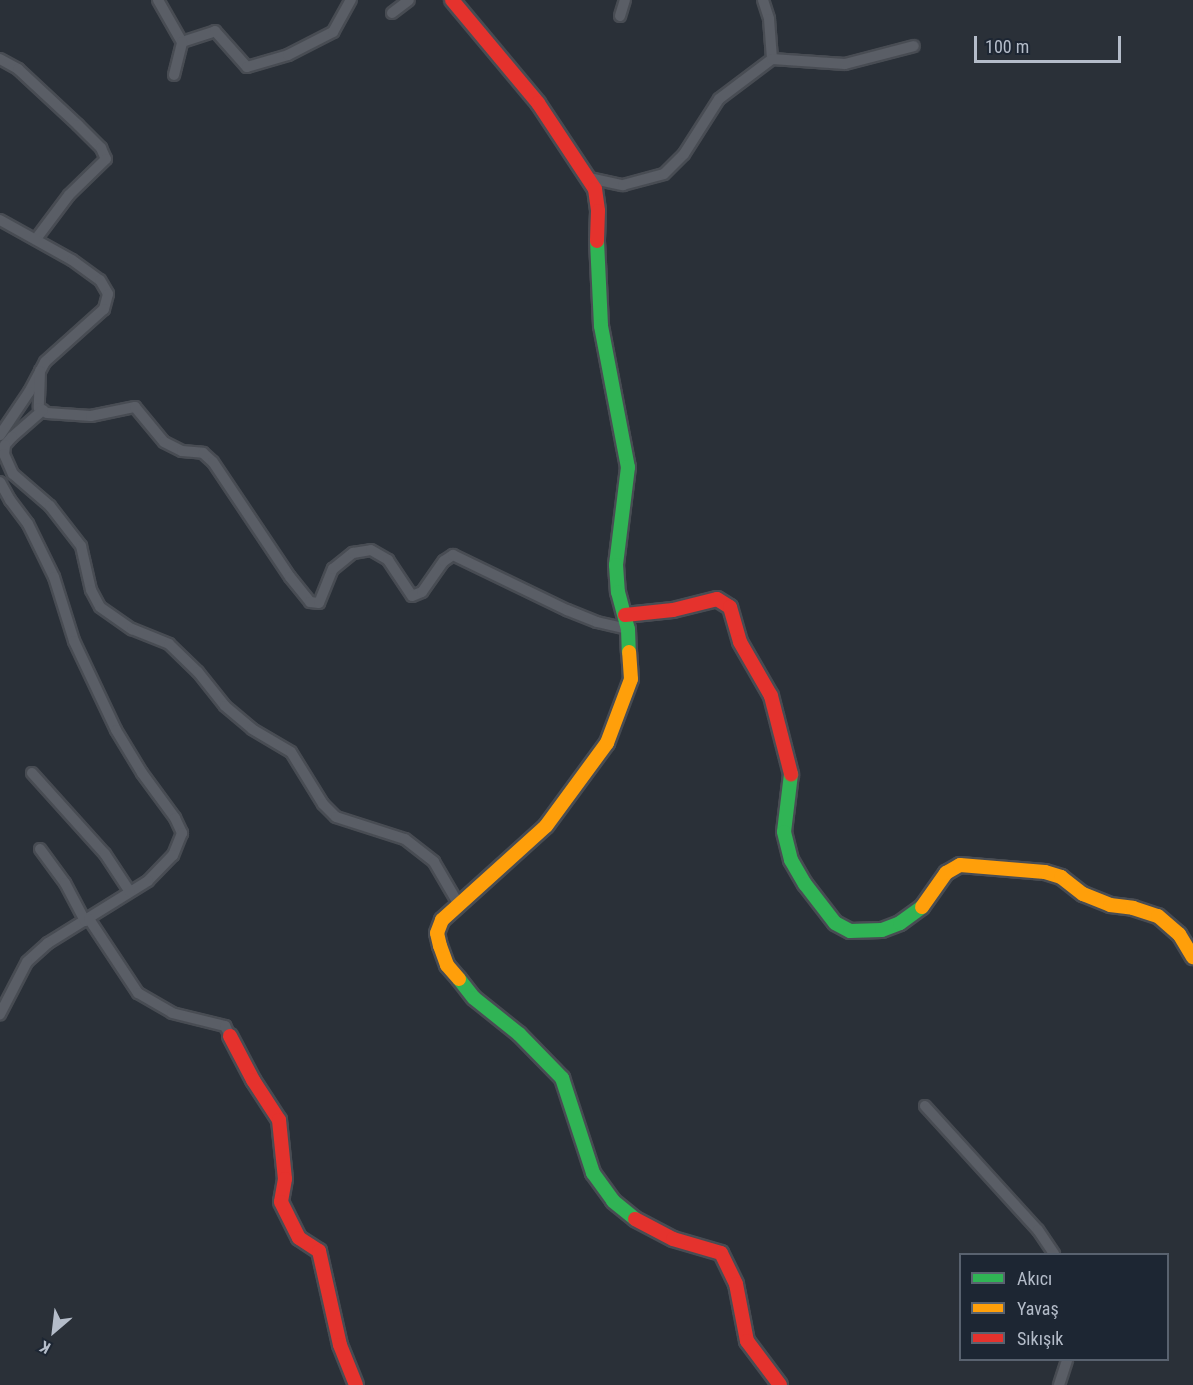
<!DOCTYPE html>
<meta charset="utf-8">
<style>
body{margin:0}
#map{position:relative;width:1193px;height:1385px;overflow:hidden;background:#2a3038;font-family:"Roboto Condensed",sans-serif}
div>[style]{position:absolute}
.roads{filter:drop-shadow(2px 0 #484c53) drop-shadow(-2px 0 #484c53) drop-shadow(0 2px #484c53) drop-shadow(0 -2px #484c53)}
.street>*{height:10px;margin:-5px;padding:0 5px;transform-origin:5px;border-radius:5px;background:#5a5e66}
.fast>*{height:14px;margin:-7px;padding:0 7px;transform-origin:7px;border-radius:7px;background:#30b455}
.slow>*{height:14px;margin:-7px;padding:0 7px;transform-origin:7px;border-radius:7px;background:#ff9f0a}
.jam>*{height:14px;margin:-7px;padding:0 7px;transform-origin:7px;border-radius:7px;background:#e5322d}
span{translate:-50% -50%;white-space:nowrap;text-align:center;line-height:1.15;-webkit-text-stroke:4.5px #1d2633;paint-order:stroke}
.legend{position:absolute;left:959px;top:1253px;width:210px;height:108px;box-sizing:border-box;background:#1d2633;border:2px solid #59626f;margin:0;padding:8px 10px;list-style:none;font-size:18px;color:#b4bcc9}
.legend li{display:flex;align-items:center;gap:12px;height:30px}
.legend b{width:30px;border:2px solid #59626f}
.north{position:absolute;left:24px;top:1301px;width:60px;height:60px;-webkit-text-stroke:4px #1d2633;paint-order:stroke;rotate:208deg;font-size:16px;font-weight:700;line-height:24px;text-align:center;color:#b4bcc9}
.north::after{content:'';display:block;margin:auto;width:21px;height:27px;background:#b4bcc9;clip-path:polygon(50% 0,100% 100%,50% 72%,0 100%)}
.scale{position:absolute;left:974px;top:36px;width:147px;height:27px;box-sizing:border-box;border:3px solid #b4bcc9;border-top:0;padding-left:8px;font-size:18px;line-height:21px;white-space:nowrap;color:#b4bcc9;-webkit-text-stroke:4px #1d2633;paint-order:stroke}
</style>
<div id="map">
<div class="roads">
<div class="street">
<i style="left:158px;top:0;width:48px;rotate:60.3deg"></i>
<i style="left:182px;top:42px;width:35px;rotate:-18deg"></i>
<i style="left:215px;top:31px;width:48px;rotate:48.4deg"></i>
<i style="left:247px;top:67px;width:43px;rotate:-16.3deg"></i>
<i style="left:288px;top:55px;width:51px;rotate:-27.1deg"></i>
<i style="left:333px;top:32px;width:37px;rotate:-61deg"></i>
<i style="left:763px;top:0;width:20px;rotate:72deg"></i>
<i style="left:769px;top:19px;width:40px;rotate:85.7deg"></i>
<i style="left:392px;top:13px;width:21px;rotate:-37deg"></i>
<i style="left:620px;top:16px;width:17px;rotate:-73deg"></i>
<i style="left:0;top:59px;width:21px;rotate:29deg"></i>
<i style="left:18px;top:69px;width:82px;rotate:43deg"></i>
<i style="left:78px;top:125px;width:33px;rotate:45deg"></i>
<i style="left:101px;top:148px;width:12px;rotate:66deg"></i>
<i style="left:106px;top:159px;width:52px;rotate:135.8deg"></i>
<i style="left:69px;top:195px;width:55px;rotate:126.9deg"></i>
<i style="left:174px;top:75px;width:34px;rotate:-76deg"></i>
<i style="left:589px;top:178px;width:35px;rotate:12deg"></i>
<i style="left:623px;top:185px;width:42px;rotate:-15deg"></i>
<i style="left:664px;top:174px;width:28px;rotate:-45deg"></i>
<i style="left:684px;top:154px;width:65px;rotate:-57.5deg"></i>
<i style="left:719px;top:99px;width:66px;rotate:-37deg"></i>
<i style="left:772px;top:59px;width:73px;rotate:3.9deg"></i>
<i style="left:845px;top:64px;width:71px;rotate:-14.6deg"></i>
<i style="left:0;top:220px;width:82px;rotate:29.1deg"></i>
<i style="left:72px;top:260px;width:34px;rotate:36deg"></i>
<i style="left:100px;top:280px;width:16px;rotate:60deg"></i>
<i style="left:108px;top:294px;width:16px;rotate:105deg"></i>
<i style="left:104px;top:309px;width:79px;rotate:138.1deg"></i>
<i style="left:45px;top:362px;width:34px;rotate:118deg"></i>
<i style="left:29px;top:392px;width:52px;rotate:124deg"></i>
<i style="left:40px;top:371px;width:37px;rotate:92deg"></i>
<i style="left:39px;top:408px;width:9px;rotate:32deg"></i>
<i style="left:47px;top:413px;width:44px;rotate:3.9deg"></i>
<i style="left:91px;top:416px;width:45px;rotate:-11.6deg"></i>
<i style="left:135px;top:407px;width:45px;rotate:50.4deg"></i>
<i style="left:164px;top:442px;width:20px;rotate:27deg"></i>
<i style="left:182px;top:451px;width:21px;rotate:5deg"></i>
<i style="left:203px;top:453px;width:13px;rotate:42deg"></i>
<i style="left:213px;top:462px;width:138px;rotate:56.2deg"></i>
<i style="left:290px;top:577px;width:32px;rotate:51deg"></i>
<i style="left:310px;top:602px;width:9px;rotate:6deg"></i>
<i style="left:319px;top:603px;width:37px;rotate:-68deg"></i>
<i style="left:333px;top:569px;width:26px;rotate:-39deg"></i>
<i style="left:353px;top:553px;width:18px;rotate:-9deg"></i>
<i style="left:371px;top:550px;width:20px;rotate:30deg"></i>
<i style="left:388px;top:560px;width:43px;rotate:56.3deg"></i>
<i style="left:412px;top:596px;width:11px;rotate:-22deg"></i>
<i style="left:422px;top:592px;width:38px;rotate:-55deg"></i>
<i style="left:444px;top:561px;width:11px;rotate:-34deg"></i>
<i style="left:453px;top:555px;width:127px;rotate:25.8deg"></i>
<i style="left:567px;top:610px;width:32px;rotate:22deg"></i>
<i style="left:597px;top:622px;width:32px;rotate:13deg"></i>
<i style="left:43px;top:410px;width:41px;rotate:138.9deg"></i>
<i style="left:12px;top:437px;width:11px;rotate:131deg"></i>
<i style="left:5px;top:445px;width:9px;rotate:96deg"></i>
<i style="left:4px;top:454px;width:22px;rotate:66deg"></i>
<i style="left:13px;top:474px;width:49px;rotate:40.9deg"></i>
<i style="left:50px;top:506px;width:51px;rotate:52.2deg"></i>
<i style="left:81px;top:546px;width:45px;rotate:77.2deg"></i>
<i style="left:91px;top:590px;width:19px;rotate:62deg"></i>
<i style="left:100px;top:607px;width:39px;rotate:35deg"></i>
<i style="left:132px;top:629px;width:40px;rotate:22deg"></i>
<i style="left:169px;top:644px;width:40px;rotate:44deg"></i>
<i style="left:198px;top:672px;width:43px;rotate:51.5deg"></i>
<i style="left:225px;top:706px;width:35px;rotate:40deg"></i>
<i style="left:252px;top:729px;width:45px;rotate:30.5deg"></i>
<i style="left:291px;top:752px;width:61px;rotate:58.4deg"></i>
<i style="left:323px;top:804px;width:18px;rotate:45deg"></i>
<i style="left:336px;top:817px;width:72px;rotate:17.7deg"></i>
<i style="left:405px;top:839px;width:37px;rotate:38deg"></i>
<i style="left:434px;top:862px;width:48px;rotate:59.7deg"></i>
<i style="left:0;top:482px;width:21px;rotate:61deg"></i>
<i style="left:10px;top:500px;width:30px;rotate:53deg"></i>
<i style="left:28px;top:524px;width:59px;rotate:63.9deg"></i>
<i style="left:54px;top:577px;width:67px;rotate:72.6deg"></i>
<i style="left:74px;top:641px;width:98px;rotate:64.7deg"></i>
<i style="left:116px;top:730px;width:50px;rotate:58.8deg"></i>
<i style="left:142px;top:773px;width:56px;rotate:53.7deg"></i>
<i style="left:175px;top:818px;width:17px;rotate:65deg"></i>
<i style="left:182px;top:833px;width:24px;rotate:112deg"></i>
<i style="left:173px;top:855px;width:36px;rotate:134deg"></i>
<i style="left:148px;top:881px;width:118px;rotate:148.2deg"></i>
<i style="left:48px;top:943px;width:28px;rotate:138deg"></i>
<i style="left:27px;top:962px;width:59px;rotate:117.4deg"></i>
<i style="left:32px;top:773px;width:109px;rotate:48deg"></i>
<i style="left:105px;top:854px;width:45px;rotate:56.7deg"></i>
<i style="left:40px;top:849px;width:42px;rotate:53.7deg"></i>
<i style="left:65px;top:883px;width:43px;rotate:62.2deg"></i>
<i style="left:89px;top:919px;width:89px;rotate:56.5deg"></i>
<i style="left:138px;top:993px;width:39px;rotate:30deg"></i>
<i style="left:172px;top:1013px;width:55px;rotate:13.8deg"></i>
<i style="left:225px;top:1026px;width:11px;rotate:63deg"></i>
<i style="left:925px;top:1106px;width:168px;rotate:47.7deg"></i>
<i style="left:1038px;top:1230px;width:29px;rotate:56deg"></i>
<i style="left:1059px;top:1385px;width:26px;rotate:-72deg"></i>
</div>
<div class="fast">
<i style="left:597px;top:241px;width:85px;rotate:87.3deg"></i>
<i style="left:601px;top:326px;width:144px;rotate:79.2deg"></i>
<i style="left:628px;top:467px;width:99px;rotate:97deg"></i>
<i style="left:616px;top:565px;width:27px;rotate:86deg"></i>
<i style="left:618px;top:592px;width:38px;rotate:75deg"></i>
<i style="left:628px;top:629px;width:23px;rotate:88deg"></i>
<i style="left:791px;top:774px;width:58px;rotate:96.9deg"></i>
<i style="left:784px;top:832px;width:29px;rotate:76deg"></i>
<i style="left:791px;top:860px;width:28px;rotate:60deg"></i>
<i style="left:805px;top:884px;width:49px;rotate:52.4deg"></i>
<i style="left:835px;top:923px;width:17px;rotate:28deg"></i>
<i style="left:850px;top:931px;width:32px;rotate:-2deg"></i>
<i style="left:882px;top:930px;width:19px;rotate:-21deg"></i>
<i style="left:900px;top:923px;width:27px;rotate:-36deg"></i>
<i style="left:459px;top:979px;width:24px;rotate:52deg"></i>
<i style="left:474px;top:998px;width:58px;rotate:38.7deg"></i>
<i style="left:519px;top:1034px;width:62px;rotate:45.7deg"></i>
<i style="left:562px;top:1078px;width:100px;rotate:71.9deg"></i>
<i style="left:593px;top:1173px;width:34px;rotate:54deg"></i>
<i style="left:613px;top:1201px;width:28px;rotate:39deg"></i>
</div>
<div class="slow">
<i style="left:922px;top:907px;width:42px;rotate:-54.8deg"></i>
<i style="left:946px;top:873px;width:16px;rotate:-30deg"></i>
<i style="left:960px;top:865px;width:85px;rotate:4.7deg"></i>
<i style="left:1045px;top:872px;width:17px;rotate:17deg"></i>
<i style="left:1061px;top:877px;width:28px;rotate:38deg"></i>
<i style="left:1083px;top:894px;width:29px;rotate:22deg"></i>
<i style="left:1110px;top:905px;width:23px;rotate:7deg"></i>
<i style="left:1133px;top:908px;width:26px;rotate:18deg"></i>
<i style="left:1158px;top:916px;width:28px;rotate:41deg"></i>
<i style="left:1179px;top:934px;width:27px;rotate:59deg"></i>
<i style="left:459px;top:979px;width:18px;rotate:-131deg"></i>
<i style="left:447px;top:965px;width:20px;rotate:-110deg"></i>
<i style="left:440px;top:946px;width:13px;rotate:-103deg"></i>
<i style="left:437px;top:933px;width:14px;rotate:-69deg"></i>
<i style="left:442px;top:920px;width:140px;rotate:-42.1deg"></i>
<i style="left:546px;top:826px;width:103px;rotate:-53.7deg"></i>
<i style="left:607px;top:743px;width:68px;rotate:-69.4deg"></i>
<i style="left:631px;top:679px;width:27px;rotate:-94deg"></i>
</div>
<div class="jam">
<i style="left:452px;top:0;width:134px;rotate:50.1deg"></i>
<i style="left:538px;top:103px;width:103px;rotate:56.5deg"></i>
<i style="left:595px;top:189px;width:22px;rotate:82deg"></i>
<i style="left:598px;top:211px;width:30px;rotate:92deg"></i>
<i style="left:625px;top:615px;width:48px;rotate:-5.9deg"></i>
<i style="left:673px;top:610px;width:45px;rotate:-14deg"></i>
<i style="left:717px;top:599px;width:15px;rotate:32deg"></i>
<i style="left:730px;top:607px;width:36px;rotate:74deg"></i>
<i style="left:740px;top:642px;width:62px;rotate:60.1deg"></i>
<i style="left:771px;top:696px;width:81px;rotate:75.6deg"></i>
<i style="left:230px;top:1036px;width:50px;rotate:62.4deg"></i>
<i style="left:253px;top:1080px;width:48px;rotate:57deg"></i>
<i style="left:279px;top:1120px;width:59px;rotate:84.2deg"></i>
<i style="left:285px;top:1179px;width:23px;rotate:100deg"></i>
<i style="left:281px;top:1202px;width:40px;rotate:63.4deg"></i>
<i style="left:299px;top:1238px;width:24px;rotate:33deg"></i>
<i style="left:319px;top:1251px;width:96px;rotate:77.4deg"></i>
<i style="left:340px;top:1345px;width:43px;rotate:68.2deg"></i>
<i style="left:635px;top:1219px;width:43px;rotate:27.8deg"></i>
<i style="left:673px;top:1239px;width:50px;rotate:16.3deg"></i>
<i style="left:721px;top:1253px;width:34px;rotate:64deg"></i>
<i style="left:736px;top:1284px;width:58px;rotate:79.1deg"></i>
<i style="left:747px;top:1341px;width:55px;rotate:53.1deg"></i>
</div>
</div>
<ul class="legend">
<li><b style="height:8px;background:#30b455"></b>Akıcı</li>
<li><b style="height:8px;background:#ff9f0a"></b>Yavaş</li>
<li><b style="height:8px;background:#e5322d"></b>Sıkışık</li>
</ul>
<div class="north">K</div>
<div class="scale">100 m</div>
</div>
